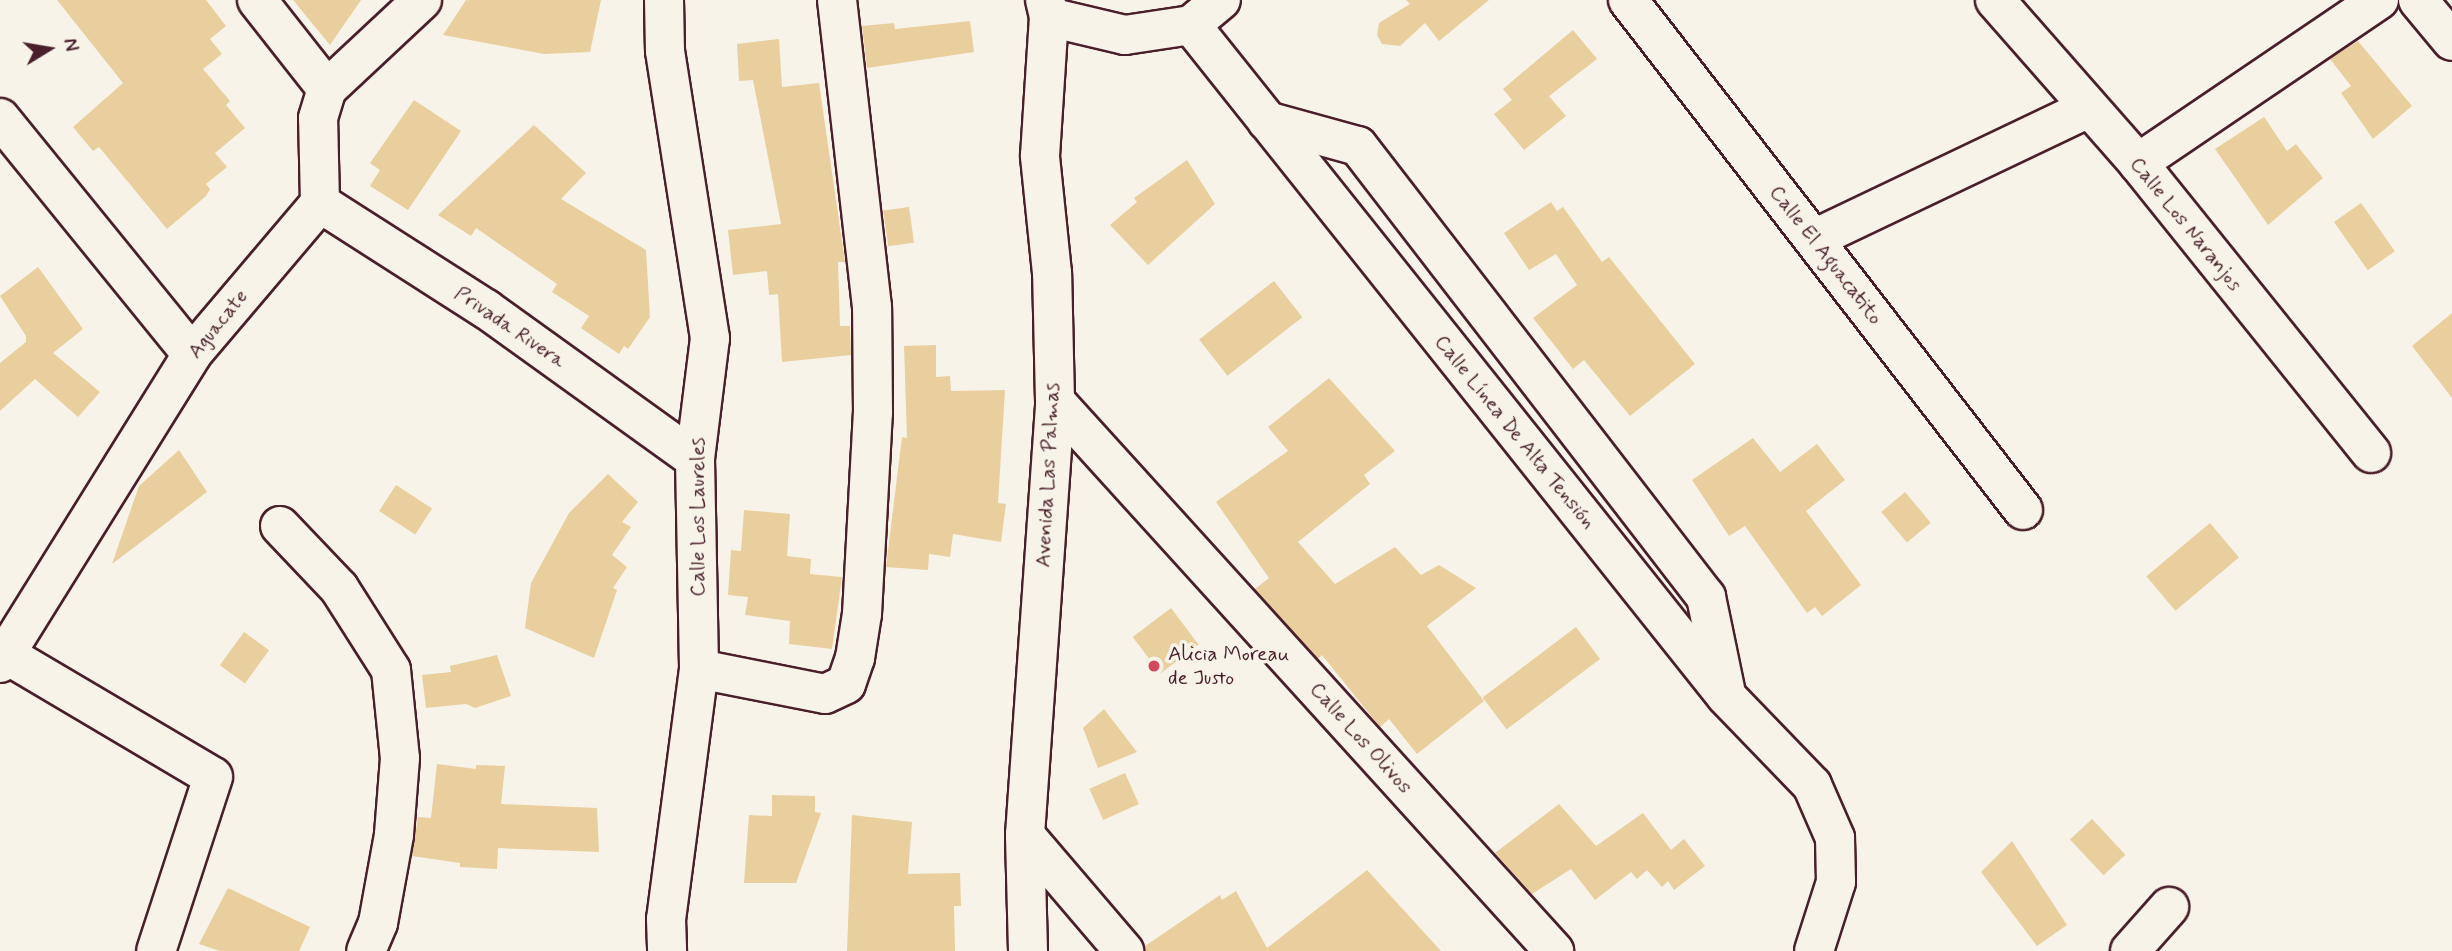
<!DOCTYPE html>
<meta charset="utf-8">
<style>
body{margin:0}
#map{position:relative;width:2452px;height:951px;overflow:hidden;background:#f7f3e8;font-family:Mynerve,sans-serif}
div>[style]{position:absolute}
.building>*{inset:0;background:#e9cf9e;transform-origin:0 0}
.roads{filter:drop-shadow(2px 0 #4a1f2b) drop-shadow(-2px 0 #4a1f2b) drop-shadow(0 2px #4a1f2b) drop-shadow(0 -2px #4a1f2b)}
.minor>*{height:38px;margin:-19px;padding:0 19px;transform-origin:19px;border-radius:19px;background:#f7f3e8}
.dots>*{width:19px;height:19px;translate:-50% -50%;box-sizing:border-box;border:4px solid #f7f3e8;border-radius:50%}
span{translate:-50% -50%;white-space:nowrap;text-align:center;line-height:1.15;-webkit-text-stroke:7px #f7f3e8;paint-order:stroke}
.street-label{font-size:21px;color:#4a1f2b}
.poi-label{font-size:21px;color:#4a1f2b}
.left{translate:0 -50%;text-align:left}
.north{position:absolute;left:14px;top:14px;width:70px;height:70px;-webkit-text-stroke:5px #f7f3e8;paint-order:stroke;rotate:79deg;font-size:19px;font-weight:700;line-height:28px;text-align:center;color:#4a1f2b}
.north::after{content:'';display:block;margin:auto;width:24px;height:32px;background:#4a1f2b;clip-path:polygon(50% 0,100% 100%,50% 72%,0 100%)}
</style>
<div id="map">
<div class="building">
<i style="clip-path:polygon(57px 0,206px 0,226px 26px,210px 39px,222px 54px,203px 69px,230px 101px,226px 105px,245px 128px,215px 153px,227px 167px,206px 184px,210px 189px,206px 196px,167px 229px,99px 147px,93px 151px,73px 127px,123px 83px)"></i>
<i style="clip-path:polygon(293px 0,361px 0,330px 45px)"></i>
<i style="clip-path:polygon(466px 0,601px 0,590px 52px,544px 54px,443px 35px)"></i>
<i style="clip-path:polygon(1406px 0,1489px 0,1439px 41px,1425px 23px,1400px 46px,1382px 44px,1377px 35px,1379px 23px,1410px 4px)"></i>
<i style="clip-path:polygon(970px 21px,974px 52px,867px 68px,862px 26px,894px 23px,895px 29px)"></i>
<i style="clip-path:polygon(1573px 30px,1597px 59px,1549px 96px,1566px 116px,1524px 150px,1494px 114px,1512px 100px,1503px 89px)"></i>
<i style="clip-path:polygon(779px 39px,782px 87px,819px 83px,845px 262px,838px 262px,840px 326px,850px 326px,851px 355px,782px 362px,778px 294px,769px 295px,767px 271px,733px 275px,728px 230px,781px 224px,753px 80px,739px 81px,737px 44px)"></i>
<i style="clip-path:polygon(2358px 41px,2412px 106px,2373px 139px,2341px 93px,2351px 86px,2330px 59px)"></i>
<i style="clip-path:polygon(414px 100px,461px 131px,408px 210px,370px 186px,380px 170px,370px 163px)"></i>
<i style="clip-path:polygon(2264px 117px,2287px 151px,2296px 144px,2323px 178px,2268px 225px,2215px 149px)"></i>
<i style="clip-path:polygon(534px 125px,586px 173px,561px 199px,646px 250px,650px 317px,628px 349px,624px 346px,619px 354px,581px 328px,589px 316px,552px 292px,557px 284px,476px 228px,471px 236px,438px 215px)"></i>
<i style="clip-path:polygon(1187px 160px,1215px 204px,1148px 265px,1110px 225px,1137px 202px,1134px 198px)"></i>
<i style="clip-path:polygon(1551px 202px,1557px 211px,1563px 207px,1602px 262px,1609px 257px,1695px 364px,1630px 416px,1584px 360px,1573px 369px,1533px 318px,1577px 285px,1556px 254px,1529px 270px,1504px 233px)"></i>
<i style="left:2361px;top:203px;width:59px;height:33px;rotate:55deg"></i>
<i style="left:909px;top:207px;width:36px;height:26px;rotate:82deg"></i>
<i style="clip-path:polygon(38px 267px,83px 329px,53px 353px,100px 392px,78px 417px,35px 379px,0 411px,0 363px,26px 342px,26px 336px,0 296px)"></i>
<i style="left:1274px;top:281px;width:46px;height:95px;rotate:52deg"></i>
<i style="clip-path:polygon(2452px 313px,2452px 398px,2412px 346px)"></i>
<i style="clip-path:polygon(936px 345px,936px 377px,950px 376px,951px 391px,1005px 390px,998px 503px,1006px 504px,1001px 542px,953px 534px,950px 557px,929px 554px,928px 570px,886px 567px,902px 437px,907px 438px,904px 346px)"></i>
<i style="clip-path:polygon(1329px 378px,1395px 451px,1364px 475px,1370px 484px,1298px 542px,1335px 584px,1395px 547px,1421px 575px,1439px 565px,1476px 588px,1427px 626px,1484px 701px,1417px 754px,1389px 719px,1380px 727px,1322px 655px,1318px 659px,1255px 589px,1269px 578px,1216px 502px,1288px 451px,1268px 427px)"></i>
<i style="clip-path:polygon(1753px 438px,1780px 472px,1817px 444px,1845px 480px,1806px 511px,1861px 585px,1822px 616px,1815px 607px,1807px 613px,1745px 526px,1729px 536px,1692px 480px)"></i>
<i style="clip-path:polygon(179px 450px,207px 492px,112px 564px,139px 486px)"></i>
<i style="clip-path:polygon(608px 474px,638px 502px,622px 522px,631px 527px,612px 555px,627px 567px,613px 588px,617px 590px,594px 658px,525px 628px,531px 583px,569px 513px)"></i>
<i style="left:396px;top:485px;width:43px;height:31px;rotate:33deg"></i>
<i style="left:1905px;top:492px;width:40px;height:31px;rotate:50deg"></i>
<i style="clip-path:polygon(744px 510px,790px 514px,787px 556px,811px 559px,810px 574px,842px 577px,832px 649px,789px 644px,790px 621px,745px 615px,748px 597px,728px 595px,731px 550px,741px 551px)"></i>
<i style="left:2210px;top:523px;width:45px;height:83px;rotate:50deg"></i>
<i style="left:1171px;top:608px;width:46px;height:48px;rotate:53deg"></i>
<i style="left:1576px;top:627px;width:40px;height:117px;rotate:53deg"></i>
<i style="left:244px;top:632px;width:31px;height:41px;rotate:36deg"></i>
<i style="clip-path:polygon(497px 655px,511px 696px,475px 708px,466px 704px,426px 708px,422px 675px,451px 672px,450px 666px)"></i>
<i style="clip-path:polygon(1104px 709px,1137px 752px,1098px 768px,1083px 728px)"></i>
<i style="clip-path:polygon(437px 764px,476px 769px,476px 765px,505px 766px,501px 804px,597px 808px,599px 852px,498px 848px,497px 869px,460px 867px,460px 863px,412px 856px,418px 817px,431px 818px)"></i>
<i style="left:1125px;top:773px;width:34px;height:39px;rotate:66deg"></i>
<i style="clip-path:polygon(772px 795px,815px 796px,815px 812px,821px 813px,796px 883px,744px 883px,749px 815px,772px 816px)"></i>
<i style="clip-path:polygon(1559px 804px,1596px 846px,1643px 813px,1671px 850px,1684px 839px,1705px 866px,1674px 890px,1668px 881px,1662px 887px,1647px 870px,1637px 879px,1631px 872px,1595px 900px,1571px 869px,1532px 894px,1495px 853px)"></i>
<i style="clip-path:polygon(852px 815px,912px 822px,908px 874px,960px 873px,961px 906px,954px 906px,955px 951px,847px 951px)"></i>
<i style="left:2092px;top:819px;width:49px;height:30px;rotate:47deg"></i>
<i style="clip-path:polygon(2012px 841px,2067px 925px,2037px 946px,1981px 872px)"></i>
<i style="clip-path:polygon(1367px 870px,1441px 951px,1145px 951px,1145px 946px,1220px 895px,1222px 900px,1236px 891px,1267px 948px)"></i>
<i style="clip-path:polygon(228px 888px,310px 927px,299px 951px,220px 951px,199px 944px)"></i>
</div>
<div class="roads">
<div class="minor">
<i style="left:257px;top:0;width:113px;rotate:51.8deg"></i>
<i style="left:664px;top:0;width:51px;rotate:88.9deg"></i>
<i style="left:665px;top:51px;width:291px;rotate:81.1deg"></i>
<i style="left:710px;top:338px;width:122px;rotate:97.1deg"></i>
<i style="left:695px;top:459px;width:210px;rotate:88.9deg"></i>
<i style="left:699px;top:669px;width:252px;rotate:97.5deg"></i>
<i style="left:666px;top:919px;width:32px;rotate:88deg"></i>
<i style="left:1628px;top:0;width:645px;rotate:52.24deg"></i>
<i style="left:1995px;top:0;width:217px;rotate:48.7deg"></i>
<i style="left:2138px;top:163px;width:372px;rotate:51.2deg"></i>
<i style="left:2418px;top:0;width:53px;rotate:50.3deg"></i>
<i style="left:1049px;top:17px;width:78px;rotate:13.3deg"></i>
<i style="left:1125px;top:35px;width:67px;rotate:-8.6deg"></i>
<i style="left:1191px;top:25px;width:39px;rotate:-40deg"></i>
<i style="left:1191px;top:25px;width:858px;rotate:51.43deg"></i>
<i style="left:1726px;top:696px;width:124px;rotate:46deg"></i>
<i style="left:1812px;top:785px;width:58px;rotate:66.5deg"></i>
<i style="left:1835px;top:838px;width:44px;rotate:88.7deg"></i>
<i style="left:1836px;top:882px;width:72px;rotate:107.7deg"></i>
<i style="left:0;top:118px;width:304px;rotate:50.9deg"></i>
<i style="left:1267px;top:121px;width:94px;rotate:15.4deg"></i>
<i style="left:1358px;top:146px;width:570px;rotate:52.35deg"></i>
<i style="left:1706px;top:597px;width:94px;rotate:78.3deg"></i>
<i style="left:2138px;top:163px;width:291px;rotate:-34.1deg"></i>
<i style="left:320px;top:203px;width:197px;rotate:32.6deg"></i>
<i style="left:486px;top:309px;width:257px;rotate:35.7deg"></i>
<i style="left:1814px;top:239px;width:302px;rotate:-25.5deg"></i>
<i style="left:1055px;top:401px;width:743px;rotate:47.78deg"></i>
<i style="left:280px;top:526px;width:86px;rotate:46.4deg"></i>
<i style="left:339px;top:588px;width:97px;rotate:57.6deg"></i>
<i style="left:391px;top:670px;width:88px;rotate:84.2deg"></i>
<i style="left:400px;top:758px;width:77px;rotate:94.5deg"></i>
<i style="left:394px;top:835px;width:89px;rotate:100.3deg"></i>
<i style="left:378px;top:923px;width:30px;rotate:113deg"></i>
<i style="left:0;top:646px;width:11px;rotate:52deg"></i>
<i style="left:7px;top:655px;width:239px;rotate:30.6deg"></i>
<i style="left:213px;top:777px;width:183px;rotate:108.1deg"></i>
<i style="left:0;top:663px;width:364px;rotate:-58.1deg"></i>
<i style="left:192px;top:354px;width:198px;rotate:-49.7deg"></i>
<i style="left:320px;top:203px;width:85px;rotate:-91.3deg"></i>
<i style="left:318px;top:118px;width:30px;rotate:-73deg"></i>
<i style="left:327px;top:89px;width:130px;rotate:-43.1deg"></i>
<i style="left:699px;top:669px;width:128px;rotate:11.2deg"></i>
<i style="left:825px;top:694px;width:23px;rotate:-25deg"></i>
<i style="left:846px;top:684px;width:28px;rotate:-71deg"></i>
<i style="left:855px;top:658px;width:45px;rotate:-81deg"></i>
<i style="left:862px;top:614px;width:201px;rotate:-86.9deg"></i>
<i style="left:873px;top:413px;width:106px;rotate:-90.5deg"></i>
<i style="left:872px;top:307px;width:309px;rotate:-96.5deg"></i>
<i style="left:1025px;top:835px;width:153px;rotate:49.5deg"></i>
<i style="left:1028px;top:951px;width:116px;rotate:-91.5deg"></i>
<i style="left:1025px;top:835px;width:435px;rotate:-86deg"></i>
<i style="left:1055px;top:401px;width:128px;rotate:-91.3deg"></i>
<i style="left:1052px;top:273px;width:118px;rotate:-95.9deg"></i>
<i style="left:1040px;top:156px;width:139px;rotate:-86.3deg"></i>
<i style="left:1049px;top:17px;width:17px;rotate:-103deg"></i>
<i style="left:2130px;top:951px;width:59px;rotate:-48.4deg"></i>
</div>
</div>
<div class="dots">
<i style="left:1154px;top:666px;background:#d1495b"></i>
</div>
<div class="street-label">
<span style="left:2186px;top:224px;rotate:51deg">Calle Los Naranjos</span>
<span style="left:1826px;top:255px;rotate:52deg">Calle El Aguacatito</span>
<span style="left:218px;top:324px;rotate:-51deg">Aguacate</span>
<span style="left:510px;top:327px;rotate:34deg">Privada Rivera</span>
<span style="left:1515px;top:432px;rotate:51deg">Calle Línea De Alta Tensión</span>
<span style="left:1048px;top:475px;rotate:-87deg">Avenida Las Palmas</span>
<span style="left:698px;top:517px;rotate:-90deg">Calle Los Laureles</span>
<span style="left:1361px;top:738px;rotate:48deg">Calle Los Olivos</span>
</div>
<div class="poi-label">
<span class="left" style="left:1168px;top:666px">Alicia Moreau<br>de Justo</span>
</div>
<div class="north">N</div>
</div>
